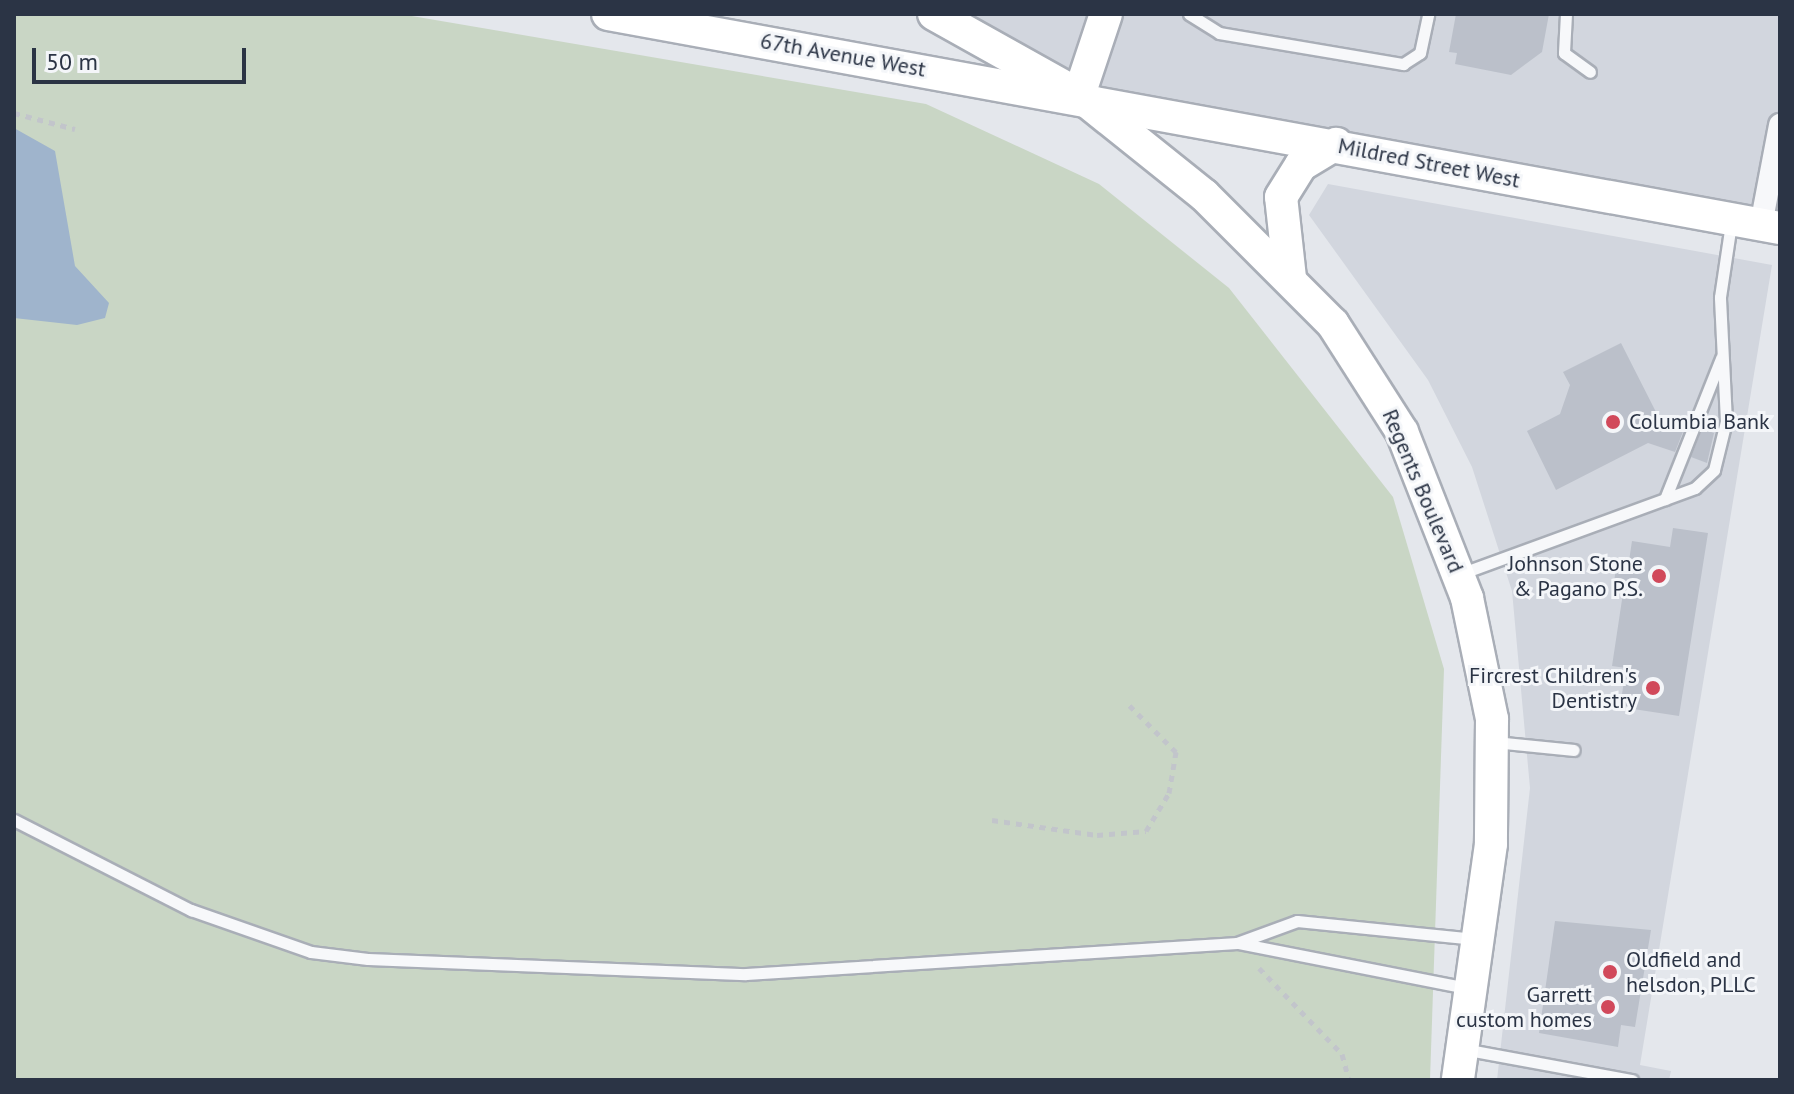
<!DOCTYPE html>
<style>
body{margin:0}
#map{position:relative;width:1794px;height:1094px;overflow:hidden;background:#e4e7ec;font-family:"PT Sans",sans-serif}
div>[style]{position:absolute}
.built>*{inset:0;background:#d2d6de}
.green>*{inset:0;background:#c9d6c5}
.water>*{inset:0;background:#9fb4cc}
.building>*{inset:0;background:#bbc0ca}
.path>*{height:5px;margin-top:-2.5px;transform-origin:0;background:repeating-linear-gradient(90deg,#c2c5cb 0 6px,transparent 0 12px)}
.roads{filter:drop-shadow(2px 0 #a9aeb7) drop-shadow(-2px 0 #a9aeb7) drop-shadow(0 2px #a9aeb7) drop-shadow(0 -2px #a9aeb7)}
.lane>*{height:11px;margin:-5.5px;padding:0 5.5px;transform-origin:5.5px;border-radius:5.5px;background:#f7f8fa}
.street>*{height:22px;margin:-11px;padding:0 11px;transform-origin:11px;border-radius:11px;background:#f7f8fa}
.secondary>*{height:32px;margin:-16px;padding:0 16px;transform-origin:16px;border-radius:16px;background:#fff}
.dots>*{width:22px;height:22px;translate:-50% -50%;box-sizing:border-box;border:4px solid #f4f6f9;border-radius:50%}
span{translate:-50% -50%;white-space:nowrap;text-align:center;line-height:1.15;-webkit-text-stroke:6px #f4f6f9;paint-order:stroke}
.street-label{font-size:22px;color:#2b3445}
.poi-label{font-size:22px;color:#2b3445}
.left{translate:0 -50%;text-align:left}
.right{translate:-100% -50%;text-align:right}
.frame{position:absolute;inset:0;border:16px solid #2b3445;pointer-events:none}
.scale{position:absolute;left:32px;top:48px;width:214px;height:36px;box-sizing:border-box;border:4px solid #2b3445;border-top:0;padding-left:10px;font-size:24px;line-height:28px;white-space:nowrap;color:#2b3445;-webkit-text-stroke:6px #f4f6f9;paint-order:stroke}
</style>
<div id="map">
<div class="built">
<i style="clip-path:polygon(933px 14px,1780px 14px,1780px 228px,1079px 95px)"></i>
<i style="clip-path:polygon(1328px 184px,1772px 265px,1640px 1065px,1671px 1071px,1669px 1080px,1497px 1080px,1530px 788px,1512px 591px,1472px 467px,1428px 380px,1309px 215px)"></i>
</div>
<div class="green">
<i style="clip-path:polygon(14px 14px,400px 14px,926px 104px,1099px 184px,1229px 288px,1393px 497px,1444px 669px,1430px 1080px,14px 1080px)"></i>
</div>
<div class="water">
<i style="clip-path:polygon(14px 128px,55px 151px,75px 266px,109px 303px,105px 318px,77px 325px,14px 318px)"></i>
</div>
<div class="building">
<i style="clip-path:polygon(1456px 14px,1549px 14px,1542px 52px,1511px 75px,1455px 64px,1457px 53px,1449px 52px)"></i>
<i style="clip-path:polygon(1621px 343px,1657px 414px,1686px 424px,1675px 452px,1648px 443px,1556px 490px,1527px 431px,1560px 414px,1570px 385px,1563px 372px)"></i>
<i style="clip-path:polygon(1702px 429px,1714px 433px,1707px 463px,1691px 457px)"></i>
<i style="clip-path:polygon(1673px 528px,1708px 533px,1679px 716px,1620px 707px,1626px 668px,1612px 666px,1623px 593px,1613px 591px,1617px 559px,1629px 561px,1632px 541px,1670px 547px)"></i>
<i style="clip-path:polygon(1555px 921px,1651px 930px,1635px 1027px,1621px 1025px,1618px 1047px,1539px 1033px)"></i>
</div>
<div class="path">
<i style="left:14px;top:113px;width:63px;rotate:14.7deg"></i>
<i style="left:992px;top:820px;width:106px;rotate:8.1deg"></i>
<i style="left:1097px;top:835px;width:49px;rotate:-4.7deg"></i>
<i style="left:1146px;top:831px;width:44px;rotate:-58.8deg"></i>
<i style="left:1169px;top:793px;width:42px;rotate:-80.3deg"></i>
<i style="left:1176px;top:752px;width:71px;rotate:-135deg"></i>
<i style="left:1259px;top:968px;width:120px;rotate:46deg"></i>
<i style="left:1342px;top:1054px;width:27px;rotate:75deg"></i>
</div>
<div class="roads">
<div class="lane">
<i style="left:1189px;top:14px;width:36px;rotate:32deg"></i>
<i style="left:1219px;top:33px;width:187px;rotate:9.6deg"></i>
<i style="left:1403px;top:64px;width:20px;rotate:-33deg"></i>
<i style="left:1420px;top:53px;width:40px;rotate:-78deg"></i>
<i style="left:1566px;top:14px;width:39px;rotate:93deg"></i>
<i style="left:1564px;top:53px;width:32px;rotate:36deg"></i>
<i style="left:1665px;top:499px;width:152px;rotate:-68.3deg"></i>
<i style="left:1460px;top:574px;width:250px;rotate:-20.1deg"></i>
<i style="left:1695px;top:488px;width:26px;rotate:-43deg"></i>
<i style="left:1714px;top:470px;width:50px;rotate:-76.2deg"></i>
<i style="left:1726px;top:421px;width:124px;rotate:-92.8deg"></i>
<i style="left:1720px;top:297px;width:75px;rotate:-81.5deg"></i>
<i style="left:1495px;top:742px;width:79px;rotate:5.8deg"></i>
<i style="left:14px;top:820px;width:199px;rotate:27deg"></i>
<i style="left:191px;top:910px;width:127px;rotate:19.3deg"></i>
<i style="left:311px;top:952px;width:57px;rotate:7deg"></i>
<i style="left:368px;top:959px;width:378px;rotate:2.3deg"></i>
<i style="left:746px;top:974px;width:492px;rotate:-3.6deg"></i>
<i style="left:1467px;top:988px;width:234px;rotate:-168.9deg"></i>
<i style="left:1237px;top:943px;width:64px;rotate:-20.1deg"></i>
<i style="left:1297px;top:921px;width:179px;rotate:5.8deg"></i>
<i style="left:1463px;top:1049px;width:172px;rotate:10.4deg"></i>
</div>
<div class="street">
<i style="left:1761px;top:225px;width:102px;rotate:-79.2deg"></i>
</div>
<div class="secondary">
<i style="left:608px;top:14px;width:1191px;rotate:10.35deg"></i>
<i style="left:934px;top:14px;width:166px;rotate:29.2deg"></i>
<i style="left:1079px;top:95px;width:160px;rotate:38.7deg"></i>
<i style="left:1204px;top:195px;width:182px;rotate:45deg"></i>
<i style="left:1333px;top:324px;width:128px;rotate:57.4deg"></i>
<i style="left:1402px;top:432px;width:178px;rotate:68.6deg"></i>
<i style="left:1467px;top:598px;width:124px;rotate:78.3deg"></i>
<i style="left:1492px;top:719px;width:125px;rotate:90.5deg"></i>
<i style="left:1491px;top:844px;width:238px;rotate:98deg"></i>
<i style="left:1079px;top:95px;width:85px;rotate:-71.6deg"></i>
<i style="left:1290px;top:278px;width:81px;rotate:-96.3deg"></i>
<i style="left:1281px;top:197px;width:38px;rotate:-58deg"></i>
<i style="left:1301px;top:165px;width:41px;rotate:-31deg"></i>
</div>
</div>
<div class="dots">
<i style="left:1613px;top:422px;background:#d1495b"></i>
<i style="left:1659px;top:576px;background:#d1495b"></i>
<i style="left:1653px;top:688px;background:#d1495b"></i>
<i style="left:1610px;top:972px;background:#d1495b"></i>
<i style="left:1608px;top:1007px;background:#d1495b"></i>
</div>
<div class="street-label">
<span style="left:843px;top:55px;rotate:10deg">67th Avenue West</span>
<span style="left:1429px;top:163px;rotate:11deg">Mildred Street West</span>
<span style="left:1423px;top:491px;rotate:67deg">Regents Boulevard</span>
</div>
<div class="poi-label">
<span class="left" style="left:1629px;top:422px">Columbia Bank</span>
<span class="right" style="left:1643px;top:576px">Johnson Stone<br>&amp; Pagano P.S.</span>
<span class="right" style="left:1637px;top:688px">Fircrest Children's<br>Dentistry</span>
<span class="left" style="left:1626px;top:972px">Oldfield and<br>helsdon, PLLC</span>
<span class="right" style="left:1592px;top:1007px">Garrett<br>custom homes</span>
</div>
<div class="frame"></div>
<div class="scale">50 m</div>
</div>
